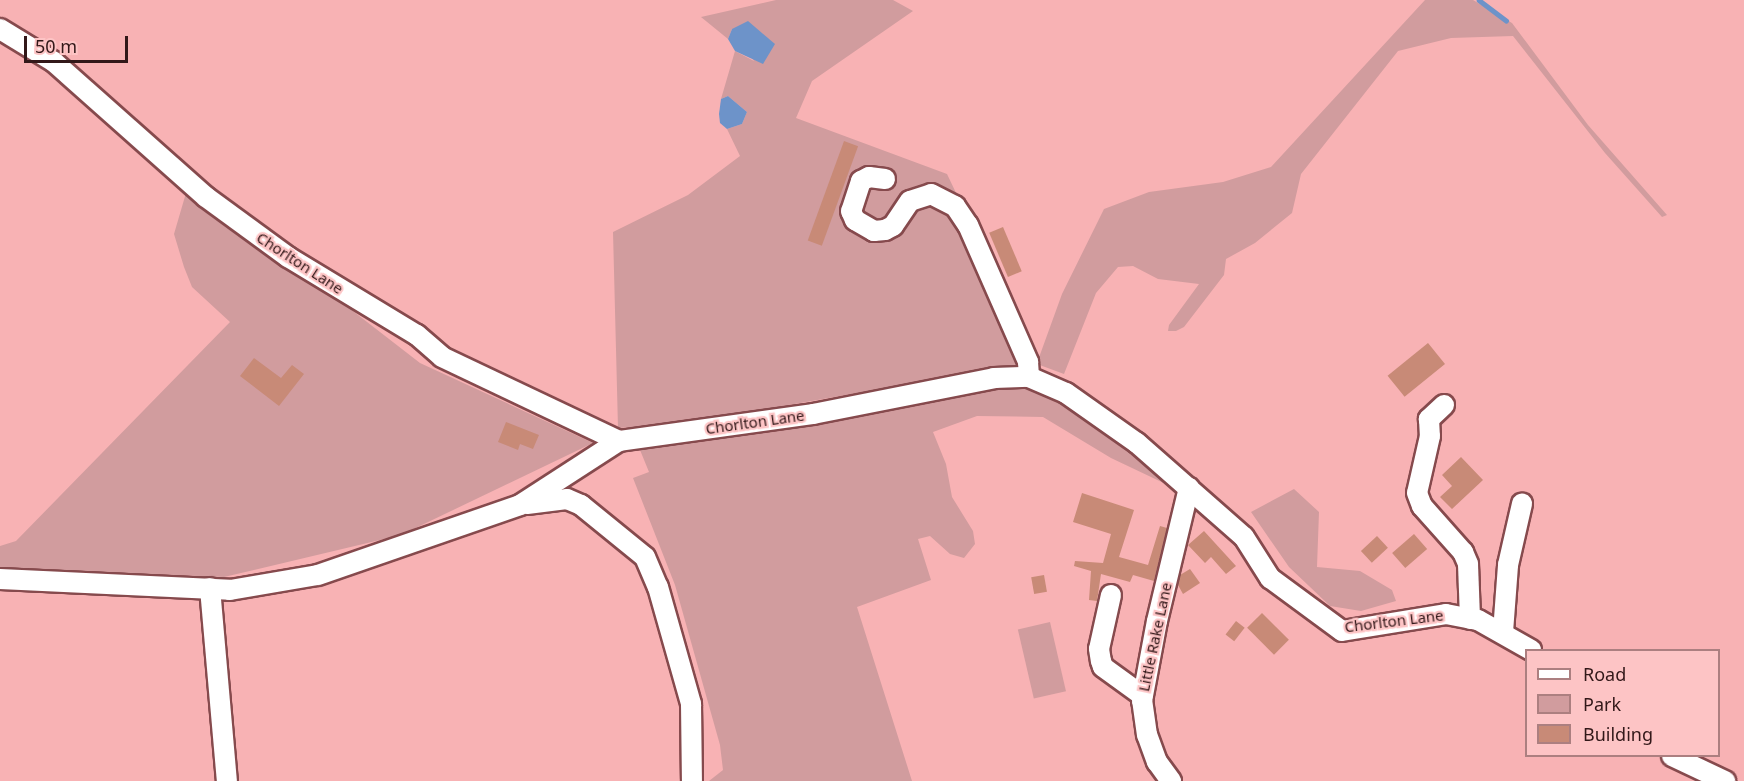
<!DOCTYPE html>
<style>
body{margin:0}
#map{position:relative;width:1744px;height:781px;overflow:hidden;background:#f8b2b4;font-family:"Noto Sans",sans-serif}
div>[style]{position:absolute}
.green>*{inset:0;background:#d19c9e;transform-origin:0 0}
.water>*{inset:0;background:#6d93c9}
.stream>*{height:4.5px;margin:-2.25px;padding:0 2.25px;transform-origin:2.25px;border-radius:2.25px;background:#6d93c9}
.building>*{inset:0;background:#c88a77;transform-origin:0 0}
.roads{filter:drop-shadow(2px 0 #864a4d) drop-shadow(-2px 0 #864a4d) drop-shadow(0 2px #864a4d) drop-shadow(0 -2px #864a4d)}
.minor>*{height:20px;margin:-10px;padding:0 10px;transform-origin:10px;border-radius:10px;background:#fff}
span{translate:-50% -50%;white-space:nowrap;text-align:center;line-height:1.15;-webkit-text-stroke:4.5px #fdc4c5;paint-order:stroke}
.street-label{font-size:15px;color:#321819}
.legend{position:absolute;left:1525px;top:649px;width:195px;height:108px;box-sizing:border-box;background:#fdc4c5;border:2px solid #ac7f80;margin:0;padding:8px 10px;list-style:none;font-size:18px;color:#321819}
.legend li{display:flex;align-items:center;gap:12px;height:30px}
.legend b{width:30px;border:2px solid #ac7f80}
.scale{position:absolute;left:24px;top:36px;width:104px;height:27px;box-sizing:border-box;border:3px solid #321819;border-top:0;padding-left:8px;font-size:18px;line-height:21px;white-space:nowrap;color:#321819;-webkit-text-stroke:4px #fdc4c5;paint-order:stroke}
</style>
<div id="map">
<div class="green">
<i style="clip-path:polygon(776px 0,893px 0,913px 11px,812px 81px,796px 118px,947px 174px,1037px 363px,1062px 294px,1104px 209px,1149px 192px,1223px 182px,1271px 167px,1425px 0,1473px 0,1512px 23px,1588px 125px,1667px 215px,1662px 217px,1605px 153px,1513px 36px,1451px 38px,1398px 51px,1301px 174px,1292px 213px,1255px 243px,1226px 259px,1224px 275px,1184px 327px,1176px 331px,1168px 331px,1169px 325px,1199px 284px,1158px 279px,1133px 266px,1118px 267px,1096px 293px,1064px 374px,1037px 364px,1016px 365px,682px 424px,618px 428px,613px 232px,688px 195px,740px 156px,727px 129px,742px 124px,747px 112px,728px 96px,721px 99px,735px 51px,754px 61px,732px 29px,728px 39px,701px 17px)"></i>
<i style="clip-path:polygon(186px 193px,349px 308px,420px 363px,593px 443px,401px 535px,224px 577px,0 569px,0 546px,16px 541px,230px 322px,192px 287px,184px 267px,174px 234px)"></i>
<i style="clip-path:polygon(1026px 387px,1072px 408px,1162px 472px,1170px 486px,1111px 458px,1043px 417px,977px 416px,933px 432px,946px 464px,952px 497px,973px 531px,975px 544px,964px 558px,950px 554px,930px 536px,918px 539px,931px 580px,857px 607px,912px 781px,709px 781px,723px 770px,720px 745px,675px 585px,633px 478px,649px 472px,640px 450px,986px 388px)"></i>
<i style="clip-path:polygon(1294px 489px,1319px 512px,1317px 567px,1360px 571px,1392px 590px,1396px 601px,1361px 611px,1330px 606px,1289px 567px,1251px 512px)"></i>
<i style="left:1050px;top:622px;width:71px;height:33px;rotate:77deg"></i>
</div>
<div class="water">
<i style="clip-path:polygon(748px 21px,775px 44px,763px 64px,735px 51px,728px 39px,732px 29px)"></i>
<i style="clip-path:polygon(728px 96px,747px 112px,742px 124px,727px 129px,720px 123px,719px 114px,721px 99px)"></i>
</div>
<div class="stream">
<i style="left:1479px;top:0;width:34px;rotate:37deg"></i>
</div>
<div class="building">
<i style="left:844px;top:141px;width:15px;height:106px;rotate:20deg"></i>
<i style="left:1003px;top:227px;width:48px;height:15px;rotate:67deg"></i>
<i style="left:1428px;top:343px;width:27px;height:52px;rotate:51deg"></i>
<i style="clip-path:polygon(254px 358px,281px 378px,292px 365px,304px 374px,279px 406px,240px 376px)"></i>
<i style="clip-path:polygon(506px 422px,539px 435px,533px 449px,520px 444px,518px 450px,498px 442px)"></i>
<i style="clip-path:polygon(1461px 457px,1483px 480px,1452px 509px,1440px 497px,1452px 486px,1442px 475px)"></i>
<i style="clip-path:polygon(1082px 493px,1134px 510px,1119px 557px,1148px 565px,1160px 526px,1167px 528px,1154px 581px,1133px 575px,1130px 582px,1101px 574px,1097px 601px,1089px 600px,1091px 571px,1074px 566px,1075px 561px,1103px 563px,1111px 534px,1073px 522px)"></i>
<i style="clip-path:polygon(1204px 531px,1236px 566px,1226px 574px,1211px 557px,1205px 563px,1188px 545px)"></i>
<i style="left:1414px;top:534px;width:20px;height:29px;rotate:49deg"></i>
<i style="left:1377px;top:536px;width:16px;height:22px;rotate:47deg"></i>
<i style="clip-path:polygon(1190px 569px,1200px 583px,1183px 594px,1178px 585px,1180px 575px)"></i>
<i style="left:1044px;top:575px;width:17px;height:13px;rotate:80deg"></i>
<i style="left:1262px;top:613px;width:38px;height:21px;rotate:45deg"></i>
<i style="left:1236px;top:621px;width:11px;height:17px;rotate:38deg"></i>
</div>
<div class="roads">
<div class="minor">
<i style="left:0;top:29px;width:63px;rotate:31.4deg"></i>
<i style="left:54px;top:62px;width:203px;rotate:41.6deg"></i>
<i style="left:206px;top:197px;width:102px;rotate:36.2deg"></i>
<i style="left:288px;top:257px;width:151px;rotate:31.2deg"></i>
<i style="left:417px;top:335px;width:33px;rotate:41deg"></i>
<i style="left:442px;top:357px;width:196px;rotate:25.4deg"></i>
<i style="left:619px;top:441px;width:196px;rotate:-7.9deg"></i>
<i style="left:813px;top:414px;width:185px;rotate:-11.2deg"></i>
<i style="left:994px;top:378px;width:35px;rotate:-2deg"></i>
<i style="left:1029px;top:377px;width:40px;rotate:23.4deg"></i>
<i style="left:1066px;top:393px;width:87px;rotate:35.2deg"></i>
<i style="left:1137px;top:443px;width:142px;rotate:41.3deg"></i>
<i style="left:1244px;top:537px;width:49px;rotate:57.6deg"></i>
<i style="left:1270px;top:578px;width:89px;rotate:36.4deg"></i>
<i style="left:1342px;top:631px;width:105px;rotate:-9.3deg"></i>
<i style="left:1446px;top:614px;width:33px;rotate:11deg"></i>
<i style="left:1478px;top:620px;width:61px;rotate:29.5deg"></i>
<i style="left:885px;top:179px;width:16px;rotate:-173deg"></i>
<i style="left:869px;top:177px;width:9px;rotate:153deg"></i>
<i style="left:861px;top:181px;width:32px;rotate:108deg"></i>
<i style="left:851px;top:211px;width:10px;rotate:66deg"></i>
<i style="left:855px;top:220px;width:22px;rotate:30deg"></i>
<i style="left:874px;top:231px;width:11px;rotate:-5deg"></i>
<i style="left:885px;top:230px;width:9px;rotate:-27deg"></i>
<i style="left:893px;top:226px;width:30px;rotate:-56deg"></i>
<i style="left:910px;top:201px;width:22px;rotate:-18deg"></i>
<i style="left:931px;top:194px;width:27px;rotate:27deg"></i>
<i style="left:955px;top:206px;width:23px;rotate:56deg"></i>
<i style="left:968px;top:225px;width:150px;rotate:66.3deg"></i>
<i style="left:1028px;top:362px;width:15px;rotate:86deg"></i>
<i style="left:1444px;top:405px;width:21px;rotate:137deg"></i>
<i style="left:1429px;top:419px;width:17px;rotate:87deg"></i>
<i style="left:1430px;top:436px;width:58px;rotate:102.8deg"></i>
<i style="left:1417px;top:493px;width:14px;rotate:69deg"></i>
<i style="left:1422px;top:506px;width:62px;rotate:48.3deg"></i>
<i style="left:1463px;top:552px;width:13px;rotate:67deg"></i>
<i style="left:1468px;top:564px;width:55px;rotate:87.9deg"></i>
<i style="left:527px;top:504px;width:40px;rotate:-7.1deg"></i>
<i style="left:567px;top:499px;width:15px;rotate:23deg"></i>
<i style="left:581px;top:505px;width:82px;rotate:39.1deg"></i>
<i style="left:645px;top:557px;width:33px;rotate:67deg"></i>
<i style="left:658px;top:587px;width:122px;rotate:74.2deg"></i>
<i style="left:691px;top:704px;width:77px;rotate:89.3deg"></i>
<i style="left:0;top:579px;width:230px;rotate:2.7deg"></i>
<i style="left:230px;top:590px;width:89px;rotate:-9.7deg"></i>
<i style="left:318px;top:575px;width:214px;rotate:-19.1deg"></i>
<i style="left:520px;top:505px;width:118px;rotate:-32.9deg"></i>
<i style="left:210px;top:588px;width:194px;rotate:85deg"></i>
<i style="left:1111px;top:595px;width:55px;rotate:102.5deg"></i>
<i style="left:1099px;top:649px;width:12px;rotate:81deg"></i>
<i style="left:1101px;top:661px;width:6px;rotate:72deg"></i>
<i style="left:1103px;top:667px;width:49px;rotate:35.9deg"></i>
<i style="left:1503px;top:632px;width:67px;rotate:-85.7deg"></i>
<i style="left:1508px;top:565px;width:63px;rotate:-77.1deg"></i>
<i style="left:1672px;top:756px;width:59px;rotate:25.3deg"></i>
<i style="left:1171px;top:781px;width:24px;rotate:-126deg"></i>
<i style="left:1157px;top:762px;width:29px;rotate:-110deg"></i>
<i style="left:1147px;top:735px;width:34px;rotate:-98deg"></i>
<i style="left:1142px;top:701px;width:81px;rotate:-79.4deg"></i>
<i style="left:1157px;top:621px;width:137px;rotate:-76.5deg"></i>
</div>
</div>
<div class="street-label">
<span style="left:300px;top:263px;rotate:33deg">Chorlton Lane</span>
<span style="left:755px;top:422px;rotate:-8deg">Chorlton Lane</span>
<span style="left:1394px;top:621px;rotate:-7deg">Chorlton Lane</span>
<span style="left:1155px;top:637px;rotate:-78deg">Little Rake Lane</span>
</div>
<ul class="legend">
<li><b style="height:8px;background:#fff"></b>Road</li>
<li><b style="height:16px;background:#d19c9e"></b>Park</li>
<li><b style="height:16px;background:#c88a77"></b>Building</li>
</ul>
<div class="scale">50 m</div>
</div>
